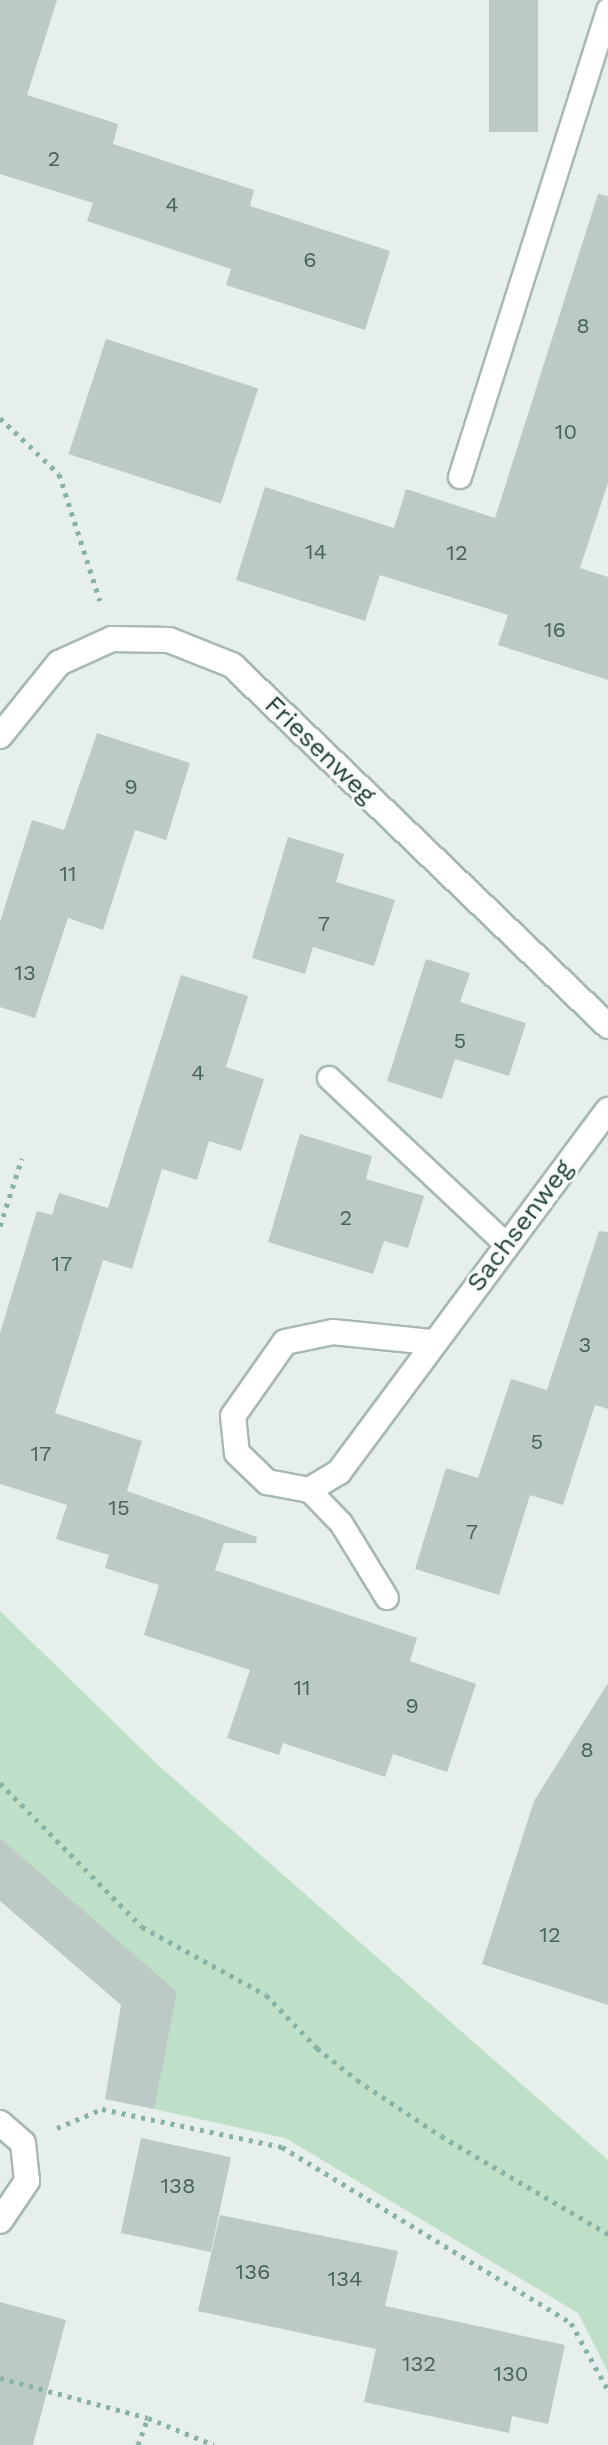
<!DOCTYPE html>
<style>
body{margin:0}
#map{position:relative;width:608px;height:2445px;overflow:hidden;background:#e6efeb;font-family:"Work Sans",sans-serif}
div>[style]{position:absolute}
.green>*{inset:0;background:#bfe0c8}
.building>*{inset:0;background:#bbcac4;transform-origin:0 0}
.path>*{height:5px;margin-top:-2.5px;transform-origin:0;background:repeating-linear-gradient(90deg,#86b3a5 0 4px,transparent 0 10px)}
.roads{filter:drop-shadow(2px 0 #a8b8b2) drop-shadow(-2px 0 #a8b8b2) drop-shadow(0 2px #a8b8b2) drop-shadow(0 -2px #a8b8b2)}
.service>*{height:22px;margin:-11px;padding:0 11px;transform-origin:11px;border-radius:11px;background:#fff}
.minor>*{height:24px;margin:-12px;padding:0 12px;transform-origin:12px;border-radius:12px;background:#fff}
span{translate:-50% -50%;white-space:nowrap;text-align:center;line-height:1.15;-webkit-text-stroke:6px #f7fbf9;paint-order:stroke}
.number-label{font-size:22px;color:#4a645c}
.number-label span{-webkit-text-stroke-width:0}
.street-label{font-size:26px;color:#24423a}
</style>
<div id="map">
<div class="green">
<i style="clip-path:polygon(0 1611px,159px 1766px,608px 2160px,608px 2372px,578px 2313px,285px 2138px,154px 2109px,158px 2086px,137px 1960px,0 1838px)"></i>
</div>
<div class="building">
<i style="clip-path:polygon(0 0,57px 0,27px 95px,118px 124px,113px 144px,254px 190px,250px 206px,390px 251px,365px 330px,226px 285px,231px 269px,87px 221px,93px 203px,0 174px)"></i>
<i style="left:489px;top:0;width:49px;height:132px"></i>
<i style="clip-path:polygon(598px 194px,608px 196px,608px 483px,580px 568px,608px 577px,608px 680px,498px 645px,508px 615px,380px 575px,365px 621px,236px 580px,265px 487px,394px 528px,406px 489px,495px 518px)"></i>
<i style="left:106px;top:339px;width:160px;height:121px;rotate:18deg"></i>
<i style="clip-path:polygon(97px 733px,190px 763px,166px 840px,135px 830px,103px 930px,68px 918px,35px 1018px,0 1007px,0 922px,32px 820px,64px 830px)"></i>
<i style="clip-path:polygon(288px 837px,344px 854px,336px 882px,395px 900px,374px 966px,313px 947px,305px 974px,252px 958px)"></i>
<i style="clip-path:polygon(426px 959px,470px 973px,460px 1002px,526px 1023px,509px 1076px,455px 1059px,442px 1099px,387px 1081px)"></i>
<i style="clip-path:polygon(181px 975px,248px 996px,226px 1067px,264px 1079px,241px 1151px,209px 1141px,197px 1180px,162px 1169px,132px 1269px,103px 1260px,55px 1413px,142px 1441px,127px 1491px,257px 1537px,256px 1543px,224px 1543px,215px 1570px,417px 1638px,410px 1661px,476px 1684px,447px 1772px,393px 1754px,385px 1777px,283px 1743px,279px 1755px,227px 1738px,250px 1670px,144px 1635px,159px 1585px,105px 1568px,109px 1555px,56px 1539px,67px 1505px,0 1484px,0 1333px,37px 1211px,52px 1215px,59px 1193px,108px 1208px)"></i>
<i style="clip-path:polygon(300px 1134px,372px 1156px,366px 1179px,424px 1196px,408px 1248px,384px 1241px,373px 1274px,268px 1242px)"></i>
<i style="clip-path:polygon(599px 1231px,608px 1232px,608px 1409px,595px 1405px,563px 1505px,530px 1495px,499px 1595px,415px 1569px,446px 1468px,478px 1478px,511px 1379px,547px 1390px)"></i>
<i style="clip-path:polygon(608px 1683px,608px 2005px,482px 1964px,534px 1801px)"></i>
<i style="clip-path:polygon(0 1838px,177px 1992px,154px 2109px,105px 2099px,121px 2005px,0 1901px)"></i>
<i style="left:141px;top:2138px;width:92px;height:97px;rotate:12deg"></i>
<i style="clip-path:polygon(220px 2215px,398px 2251px,385px 2306px,565px 2345px,548px 2424px,512px 2416px,509px 2433px,364px 2402px,376px 2349px,198px 2311px)"></i>
<i style="clip-path:polygon(0 2302px,66px 2320px,33px 2445px,0 2445px)"></i>
</div>
<div class="path">
<i style="left:0;top:418px;width:81px;rotate:43.5deg"></i>
<i style="left:59px;top:474px;width:133px;rotate:72.1deg"></i>
<i style="left:0;top:1226px;width:71px;rotate:-72.1deg"></i>
<i style="left:0;top:1783px;width:202px;rotate:45.4deg"></i>
<i style="left:142px;top:1927px;width:141px;rotate:28.7deg"></i>
<i style="left:266px;top:1995px;width:74px;rotate:46.1deg"></i>
<i style="left:317px;top:2048px;width:51px;rotate:38.7deg"></i>
<i style="left:357px;top:2080px;width:101px;rotate:33.7deg"></i>
<i style="left:441px;top:2136px;width:194px;rotate:30.4deg"></i>
<i style="left:57px;top:2128px;width:49px;rotate:-22.9deg"></i>
<i style="left:102px;top:2109px;width:184px;rotate:11.9deg"></i>
<i style="left:282px;top:2147px;width:338px;rotate:31.3deg"></i>
<i style="left:571px;top:2323px;width:77px;rotate:61.1deg"></i>
<i style="left:0;top:2378px;width:153px;rotate:15.1deg"></i>
<i style="left:148px;top:2418px;width:71px;rotate:22.2deg"></i>
<i style="left:138px;top:2445px;width:29px;rotate:-70deg"></i>
</div>
<div class="roads">
<div class="service">
<i style="left:460px;top:477px;width:490px;rotate:-72.4deg"></i>
<i style="left:329px;top:1078px;width:243px;rotate:43.2deg"></i>
<i style="left:309px;top:1490px;width:46px;rotate:45.9deg"></i>
<i style="left:341px;top:1523px;width:88px;rotate:58.5deg"></i>
</div>
<div class="minor">
<i style="left:0;top:736px;width:94px;rotate:-51.1deg"></i>
<i style="left:59px;top:663px;width:58px;rotate:-24.4deg"></i>
<i style="left:112px;top:639px;width:57px;rotate:1deg"></i>
<i style="left:169px;top:640px;width:68px;rotate:21.6deg"></i>
<i style="left:232px;top:665px;width:521px;rotate:43.83deg"></i>
<i style="left:431px;top:1342px;width:99px;rotate:-174.2deg"></i>
<i style="left:333px;top:1332px;width:49px;rotate:168.2deg"></i>
<i style="left:285px;top:1342px;width:90px;rotate:125.1deg"></i>
<i style="left:233px;top:1416px;width:37px;rotate:84deg"></i>
<i style="left:237px;top:1453px;width:42px;rotate:44deg"></i>
<i style="left:267px;top:1482px;width:43px;rotate:10.8deg"></i>
<i style="left:309px;top:1490px;width:35px;rotate:-31deg"></i>
<i style="left:339px;top:1472px;width:451px;rotate:-53.4deg"></i>
<i style="left:0;top:2123px;width:30px;rotate:41deg"></i>
<i style="left:23px;top:2143px;width:38px;rotate:84deg"></i>
<i style="left:27px;top:2181px;width:48px;rotate:124deg"></i>
</div>
</div>
<div class="number-label">
<span style="left:54px;top:159px">2</span>
<span style="left:172px;top:205px">4</span>
<span style="left:310px;top:260px">6</span>
<span style="left:583px;top:326px">8</span>
<span style="left:566px;top:432px">10</span>
<span style="left:316px;top:552px">14</span>
<span style="left:457px;top:553px">12</span>
<span style="left:555px;top:630px">16</span>
<span style="left:131px;top:787px">9</span>
<span style="left:68px;top:874px">11</span>
<span style="left:324px;top:924px">7</span>
<span style="left:25px;top:973px">13</span>
<span style="left:460px;top:1041px">5</span>
<span style="left:198px;top:1073px">4</span>
<span style="left:346px;top:1218px">2</span>
<span style="left:62px;top:1264px">17</span>
<span style="left:585px;top:1345px">3</span>
<span style="left:537px;top:1442px">5</span>
<span style="left:41px;top:1454px">17</span>
<span style="left:119px;top:1508px">15</span>
<span style="left:472px;top:1532px">7</span>
<span style="left:302px;top:1688px">11</span>
<span style="left:412px;top:1706px">9</span>
<span style="left:587px;top:1750px">8</span>
<span style="left:550px;top:1935px">12</span>
<span style="left:178px;top:2186px">138</span>
<span style="left:253px;top:2272px">136</span>
<span style="left:345px;top:2279px">134</span>
<span style="left:419px;top:2364px">132</span>
<span style="left:511px;top:2374px">130</span>
</div>
<div class="street-label">
<span style="left:320px;top:750px;rotate:44deg">Friesenweg</span>
<span style="left:520px;top:1226px;rotate:-53deg">Sachsenweg</span>
</div>
</div>
